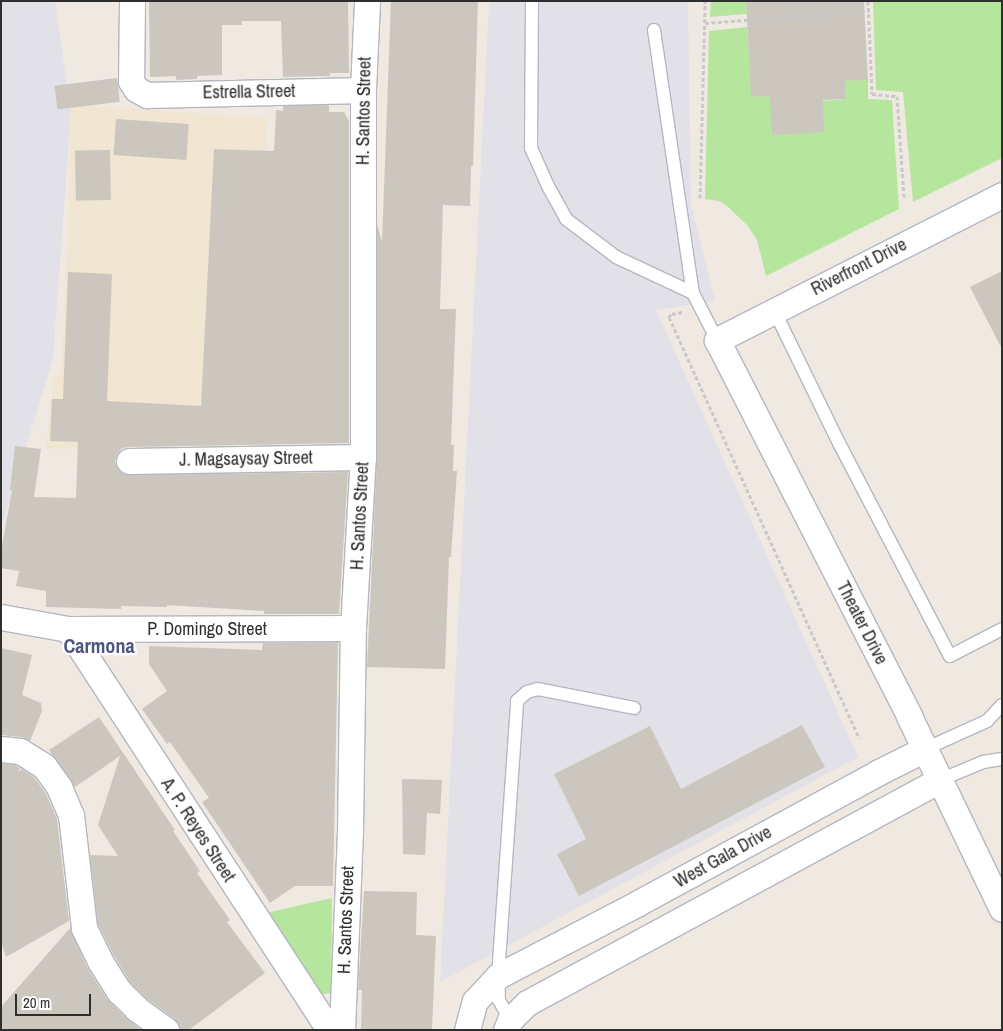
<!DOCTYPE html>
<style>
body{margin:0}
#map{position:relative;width:1003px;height:1031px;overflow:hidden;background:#efe9e1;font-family:"Archivo Narrow",sans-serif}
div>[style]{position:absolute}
.industrial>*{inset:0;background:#e3e1e8}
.education>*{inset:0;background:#f0e6d1}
.green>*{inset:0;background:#b6e59e}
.building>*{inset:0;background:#cbc7bf;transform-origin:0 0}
.path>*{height:3px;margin-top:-1.5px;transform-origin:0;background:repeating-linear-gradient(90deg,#c9c9c9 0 4px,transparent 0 6.5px)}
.roads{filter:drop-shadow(1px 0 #b4b7c1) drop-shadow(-1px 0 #b4b7c1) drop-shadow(0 1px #b4b7c1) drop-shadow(0 -1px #b4b7c1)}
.lane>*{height:12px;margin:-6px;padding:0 6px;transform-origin:6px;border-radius:6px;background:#fff}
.street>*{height:25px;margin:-12.5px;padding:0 12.5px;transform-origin:12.5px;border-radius:12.5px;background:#fff}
span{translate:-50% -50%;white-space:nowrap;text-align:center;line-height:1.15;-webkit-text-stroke:4.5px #fff;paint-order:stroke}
.street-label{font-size:18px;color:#2e2e2e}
.quarter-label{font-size:20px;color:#4d5680;font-weight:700}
.frame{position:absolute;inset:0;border:2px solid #2e2e2e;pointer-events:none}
.scale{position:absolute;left:15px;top:994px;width:76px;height:22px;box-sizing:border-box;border:2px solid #2e2e2e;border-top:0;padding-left:6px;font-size:15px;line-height:18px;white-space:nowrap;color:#2e2e2e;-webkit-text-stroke:4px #fff;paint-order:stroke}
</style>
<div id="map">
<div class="industrial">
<i style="clip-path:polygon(1px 1px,55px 1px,71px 112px,53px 359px,1px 528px)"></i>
<i style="clip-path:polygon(489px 1px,688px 1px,691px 204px,715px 301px,656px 310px,858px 757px,440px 982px)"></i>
</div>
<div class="education">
<i style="clip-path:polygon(71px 104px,267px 118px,254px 364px,265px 387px,262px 454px,46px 448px,54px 378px,61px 373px,68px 229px)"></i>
</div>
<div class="green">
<i style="clip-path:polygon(711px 1px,746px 1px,747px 14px,710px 17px)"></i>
<i style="clip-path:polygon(873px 1px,1002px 1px,1002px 158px,913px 202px,903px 92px,876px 90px)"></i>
<i style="clip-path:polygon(747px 27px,752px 97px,770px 96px,823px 101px,846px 99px,845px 81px,868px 80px,868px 99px,892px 100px,899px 209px,766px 276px,757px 240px,748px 226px,727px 206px,719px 201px,705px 199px,709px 31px)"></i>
<i style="clip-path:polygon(332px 898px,331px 993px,316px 995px,266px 913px)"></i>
</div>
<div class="building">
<i style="clip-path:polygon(149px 1px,348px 1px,349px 73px,330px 73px,330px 76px,283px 77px,281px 21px,242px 21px,242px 25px,222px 25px,222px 75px,197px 76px,197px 79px,176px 80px,176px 76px,150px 77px)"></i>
<i style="clip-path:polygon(391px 1px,478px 1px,473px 166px,471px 166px,470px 206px,443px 205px,440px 309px,456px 309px,451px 445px,454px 445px,453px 471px,457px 471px,451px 557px,449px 557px,445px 669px,367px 667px,377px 457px,377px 224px,382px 242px)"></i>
<i style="clip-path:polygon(746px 1px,864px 1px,868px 80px,845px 81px,846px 99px,823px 100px,824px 132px,772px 135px,770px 96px,751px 97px)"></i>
<i style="left:117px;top:78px;width:24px;height:63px;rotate:83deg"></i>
<i style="clip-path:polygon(329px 105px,329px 112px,344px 112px,349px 121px,349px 443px,129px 447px,122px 448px,117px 454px,115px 462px,122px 473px,129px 475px,348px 472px,339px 614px,264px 614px,264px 611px,167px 605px,167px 607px,121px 606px,121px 609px,46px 607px,46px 591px,16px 586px,19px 571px,1px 568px,1px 551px,12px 490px,10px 490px,15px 446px,41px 449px,34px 497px,76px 498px,78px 442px,50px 441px,52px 399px,63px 399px,68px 272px,112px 274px,107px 401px,201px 406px,214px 149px,274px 151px,276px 110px,283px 111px,283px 106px)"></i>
<i style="left:116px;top:119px;width:73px;height:36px;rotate:4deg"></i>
<i style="left:110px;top:150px;width:50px;height:35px;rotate:89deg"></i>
<i style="clip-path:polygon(1002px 271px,1002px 349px,970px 287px)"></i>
<i style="clip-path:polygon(338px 642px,333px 886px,295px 886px,270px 903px,202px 802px,209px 798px,170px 742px,167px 744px,142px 709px,167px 691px,149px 664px,149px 646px,262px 650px,263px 643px)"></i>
<i style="clip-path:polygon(1px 648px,32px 655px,22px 695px,41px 703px,42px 711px,30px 741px,22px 737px,1px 735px)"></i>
<i style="clip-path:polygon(99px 717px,175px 830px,173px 831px,200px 871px,197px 873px,230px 920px,227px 922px,265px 973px,189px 1030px,180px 1030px,175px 1019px,146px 998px,130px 982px,113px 954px,98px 924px,90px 855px,118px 856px,98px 825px,120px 756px,75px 787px,49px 750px)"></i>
<i style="clip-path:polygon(802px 725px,825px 767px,579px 896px,557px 854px,586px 839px,554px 774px,650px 726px,681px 789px)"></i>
<i style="clip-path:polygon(1px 763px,15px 765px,20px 768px,18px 772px,22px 769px,34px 777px,46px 794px,57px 819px,69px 921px,6px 957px,1px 942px)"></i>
<i style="clip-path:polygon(402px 779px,442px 780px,440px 814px,427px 813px,425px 855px,403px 854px)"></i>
<i style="clip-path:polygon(364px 891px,417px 892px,416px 935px,436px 936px,432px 1030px,361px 1030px,362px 990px,358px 990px)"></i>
<i style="clip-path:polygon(70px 928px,87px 967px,107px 999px,127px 1019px,141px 1030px,1px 1030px,1px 1007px)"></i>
</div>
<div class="path">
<i style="left:868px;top:1px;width:93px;rotate:87.5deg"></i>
<i style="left:872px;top:94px;width:25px;rotate:5deg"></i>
<i style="left:897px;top:96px;width:101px;rotate:86deg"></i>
<i style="left:705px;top:23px;width:164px;rotate:-4.2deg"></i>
<i style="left:700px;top:198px;width:197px;rotate:-88.5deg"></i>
<i style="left:682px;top:312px;width:11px;rotate:170deg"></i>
<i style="left:671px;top:314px;width:4px;rotate:124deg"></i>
<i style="left:669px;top:317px;width:462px;rotate:65.7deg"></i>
</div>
<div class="roads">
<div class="lane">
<i style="left:532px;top:1px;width:147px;rotate:90.4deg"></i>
<i style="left:531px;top:148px;width:42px;rotate:65.9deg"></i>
<i style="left:548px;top:186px;width:38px;rotate:61deg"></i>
<i style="left:566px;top:219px;width:63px;rotate:37.2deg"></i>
<i style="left:616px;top:257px;width:85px;rotate:25.1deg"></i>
<i style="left:654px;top:30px;width:266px;rotate:81.6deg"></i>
<i style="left:693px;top:293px;width:53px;rotate:62.9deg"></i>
<i style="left:774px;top:310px;width:148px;rotate:64deg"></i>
<i style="left:839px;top:443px;width:240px;rotate:62.5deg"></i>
<i style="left:950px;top:656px;width:59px;rotate:-27.4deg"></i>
<i style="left:925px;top:749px;width:68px;rotate:-24.3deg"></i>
<i style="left:987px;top:721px;width:22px;rotate:-47deg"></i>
<i style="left:940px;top:780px;width:47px;rotate:-22.7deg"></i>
<i style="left:983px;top:762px;width:19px;rotate:-9deg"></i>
<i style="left:510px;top:1020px;width:23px;rotate:-119deg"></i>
<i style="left:499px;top:1000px;width:24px;rotate:-92deg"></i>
<i style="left:498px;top:976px;width:276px;rotate:-86deg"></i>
<i style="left:517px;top:701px;width:13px;rotate:-42deg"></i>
<i style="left:527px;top:692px;width:11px;rotate:-15deg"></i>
<i style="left:538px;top:689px;width:98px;rotate:11.2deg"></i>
</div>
<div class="street">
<i style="left:132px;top:1px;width:80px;rotate:90.7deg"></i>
<i style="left:131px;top:81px;width:9px;rotate:58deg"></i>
<i style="left:136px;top:89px;width:13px;rotate:29deg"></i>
<i style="left:147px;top:95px;width:216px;rotate:-1.3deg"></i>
<i style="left:1002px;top:195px;width:320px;rotate:153deg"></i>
<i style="left:717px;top:340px;width:422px;rotate:62.9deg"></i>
<i style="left:909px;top:716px;width:214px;rotate:64.3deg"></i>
<i style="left:129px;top:461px;width:234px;rotate:-1deg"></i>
<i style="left:1px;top:617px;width:68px;rotate:10.2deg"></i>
<i style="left:68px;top:629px;width:285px;rotate:-0.2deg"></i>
<i style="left:68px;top:629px;width:478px;rotate:56.9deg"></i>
<i style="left:1px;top:749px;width:19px;rotate:6deg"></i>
<i style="left:20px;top:751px;width:28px;rotate:32deg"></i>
<i style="left:44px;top:766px;width:26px;rotate:54deg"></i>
<i style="left:59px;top:787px;width:30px;rotate:67deg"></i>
<i style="left:71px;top:815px;width:114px;rotate:83.4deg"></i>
<i style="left:84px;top:928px;width:37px;rotate:64deg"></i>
<i style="left:100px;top:961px;width:36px;rotate:58deg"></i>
<i style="left:119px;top:991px;width:25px;rotate:45deg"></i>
<i style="left:137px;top:1009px;width:36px;rotate:36deg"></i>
<i style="left:342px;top:1030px;width:197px;rotate:-87.7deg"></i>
<i style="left:350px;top:833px;width:205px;rotate:-89.2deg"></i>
<i style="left:353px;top:628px;width:171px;rotate:-86.7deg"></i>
<i style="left:363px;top:457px;width:367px;rotate:-90deg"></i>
<i style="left:363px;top:90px;width:89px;rotate:-87.4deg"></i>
<i style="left:467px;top:1030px;width:30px;rotate:-75deg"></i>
<i style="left:475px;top:1001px;width:34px;rotate:-47deg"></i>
<i style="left:498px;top:976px;width:158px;rotate:-27.5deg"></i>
<i style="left:638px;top:903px;width:272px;rotate:-28.5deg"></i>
<i style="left:877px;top:773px;width:54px;rotate:-26.6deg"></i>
<i style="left:506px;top:1030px;width:11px;rotate:-68deg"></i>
<i style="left:510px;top:1020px;width:24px;rotate:-45deg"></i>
<i style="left:527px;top:1003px;width:469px;rotate:-28.4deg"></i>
</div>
</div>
<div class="street-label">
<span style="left:249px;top:92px;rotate:-1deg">Estrella Street</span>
<span style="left:364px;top:111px;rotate:-89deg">H. Santos Street</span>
<span style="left:859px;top:267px;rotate:-27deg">Riverfront Drive</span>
<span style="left:246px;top:459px;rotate:-1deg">J. Magsaysay Street</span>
<span style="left:360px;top:516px;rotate:-87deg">H. Santos Street</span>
<span style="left:862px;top:623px;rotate:63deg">Theater Drive</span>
<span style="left:207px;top:629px">P. Domingo Street</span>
<span style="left:198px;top:830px;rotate:57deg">A. P. Reyes Street</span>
<span style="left:723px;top:857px;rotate:-29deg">West Gala Drive</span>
<span style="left:346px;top:920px;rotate:-88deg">H. Santos Street</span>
</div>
<div class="quarter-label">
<span style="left:99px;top:645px">Carmona</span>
</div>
<div class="frame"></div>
<div class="scale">20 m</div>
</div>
